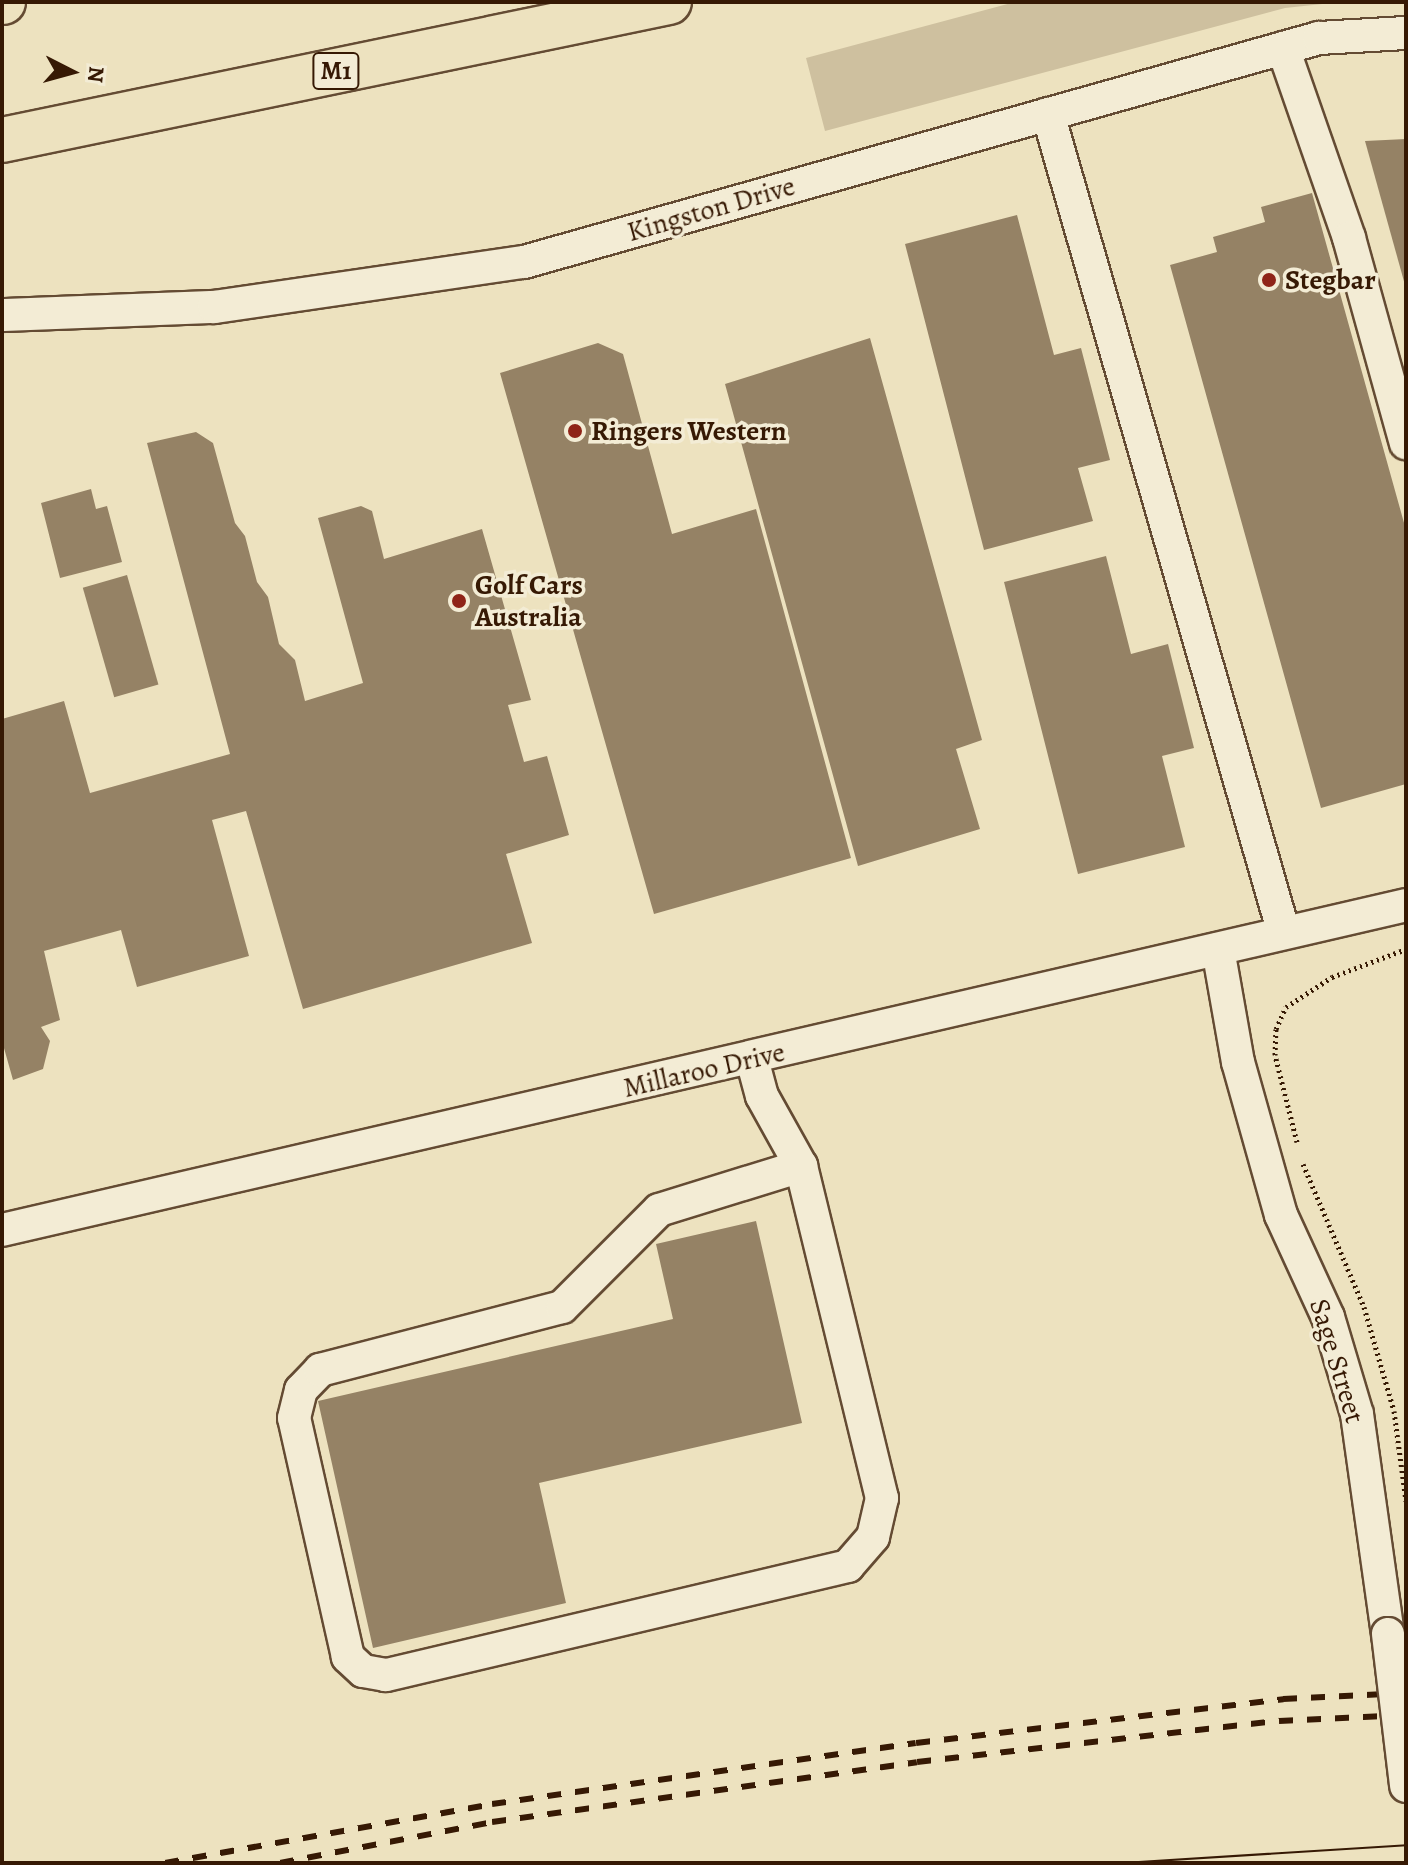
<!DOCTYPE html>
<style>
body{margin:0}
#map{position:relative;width:1408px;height:1865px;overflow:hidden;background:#ede2bf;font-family:Alegreya,serif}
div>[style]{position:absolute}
.green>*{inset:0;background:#cec09f}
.building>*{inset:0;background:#958265;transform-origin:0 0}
.path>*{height:5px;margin-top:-2.5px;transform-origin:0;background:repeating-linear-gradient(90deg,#361904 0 2px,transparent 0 6px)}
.roads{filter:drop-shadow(2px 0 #644b33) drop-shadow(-2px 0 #644b33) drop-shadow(0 2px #644b33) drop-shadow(0 -2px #644b33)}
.minor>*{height:32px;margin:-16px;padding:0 16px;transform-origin:16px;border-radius:16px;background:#f3ecd5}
.highway>*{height:44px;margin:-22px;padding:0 22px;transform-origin:22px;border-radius:22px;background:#ede2bf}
.tram>*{height:2px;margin:-1px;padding:0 1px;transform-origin:1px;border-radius:1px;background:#361904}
.rail>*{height:6px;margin-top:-3px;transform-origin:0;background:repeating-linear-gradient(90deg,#361904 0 14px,transparent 0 28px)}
.bridges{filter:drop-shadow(2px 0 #644b33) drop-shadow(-2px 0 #644b33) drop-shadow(0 2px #644b33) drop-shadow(0 -2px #644b33)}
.minor-bridge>*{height:32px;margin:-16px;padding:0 16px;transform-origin:16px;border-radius:16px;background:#f3ecd5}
.dots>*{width:22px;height:22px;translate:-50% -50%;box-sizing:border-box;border:4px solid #f3ecd5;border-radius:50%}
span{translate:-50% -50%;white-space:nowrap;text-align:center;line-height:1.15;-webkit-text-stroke:7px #f3ecd5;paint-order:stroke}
.shield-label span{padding:2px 6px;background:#f3ecd5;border:2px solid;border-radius:6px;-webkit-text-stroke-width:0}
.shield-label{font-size:26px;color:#361904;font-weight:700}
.street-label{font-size:28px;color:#361904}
.poi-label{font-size:28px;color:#361904;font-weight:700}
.left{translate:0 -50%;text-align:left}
.frame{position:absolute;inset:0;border:4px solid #361904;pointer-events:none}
.north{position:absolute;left:32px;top:32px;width:80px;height:80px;-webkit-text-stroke:6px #f3ecd5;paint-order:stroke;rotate:96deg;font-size:22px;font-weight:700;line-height:32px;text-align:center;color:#361904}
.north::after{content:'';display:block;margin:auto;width:28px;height:36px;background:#361904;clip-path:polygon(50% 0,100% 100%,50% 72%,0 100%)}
</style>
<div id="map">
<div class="green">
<i style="clip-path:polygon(1015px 2px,1341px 2px,1285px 8px,825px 131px,806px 58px)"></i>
</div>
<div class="building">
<i style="clip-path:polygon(1406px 139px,1406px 285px,1405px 285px,1365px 141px)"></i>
<i style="clip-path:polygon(1312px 193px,1406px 530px,1406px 784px,1321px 808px,1170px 265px,1217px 252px,1213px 237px,1265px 222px,1261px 207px)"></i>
<i style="clip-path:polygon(1017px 215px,1054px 355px,1081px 348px,1110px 460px,1078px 468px,1093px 521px,984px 550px,905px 244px)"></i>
<i style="clip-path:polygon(870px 338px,982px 740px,956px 749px,980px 829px,858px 866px,725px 384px)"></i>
<i style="clip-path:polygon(598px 343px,623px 354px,672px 534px,756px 509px,851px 858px,654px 914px,500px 373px)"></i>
<i style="clip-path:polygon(196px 432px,213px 443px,235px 523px,245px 536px,257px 582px,268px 597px,279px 644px,295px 660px,305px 701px,363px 683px,318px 518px,361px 506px,372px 511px,384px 559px,482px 529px,531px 700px,508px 705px,524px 762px,547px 756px,569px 835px,506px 854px,532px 943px,303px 1009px,246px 811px,212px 820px,249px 956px,137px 987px,121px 930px,44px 951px,60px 1020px,41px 1027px,50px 1041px,43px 1069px,13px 1080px,2px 1041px,2px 719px,64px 701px,90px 793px,230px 754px,147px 443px)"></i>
<i style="clip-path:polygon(91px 489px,96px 509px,107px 506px,122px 562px,60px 578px,41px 503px)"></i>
<i style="clip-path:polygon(1106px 556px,1131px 654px,1168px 644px,1194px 748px,1162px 756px,1185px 847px,1078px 874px,1004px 582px)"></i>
<i style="left:127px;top:575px;width:114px;height:46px;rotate:74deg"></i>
<i style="clip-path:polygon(756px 1221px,802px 1423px,539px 1483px,566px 1603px,373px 1648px,318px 1401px,673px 1319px,656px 1244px)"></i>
</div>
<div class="path">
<i style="left:1297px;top:1142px;width:90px;rotate:-104.2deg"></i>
<i style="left:1275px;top:1055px;width:26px;rotate:-88deg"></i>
<i style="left:1276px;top:1029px;width:24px;rotate:-66deg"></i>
<i style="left:1286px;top:1007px;width:55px;rotate:-33.1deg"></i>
<i style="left:1332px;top:977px;width:79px;rotate:-20.7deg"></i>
<i style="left:1303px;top:1164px;width:155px;rotate:66.9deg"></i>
<i style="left:1364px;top:1307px;width:108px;rotate:73.9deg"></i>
<i style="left:1394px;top:1411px;width:91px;rotate:82.4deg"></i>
</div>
<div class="roads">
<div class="minor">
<i style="left:1283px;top:48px;width:201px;rotate:70.8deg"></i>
<i style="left:1349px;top:238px;width:213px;rotate:74.5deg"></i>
<i style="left:1048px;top:114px;width:852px;rotate:73.93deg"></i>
<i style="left:2px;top:315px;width:212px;rotate:-2.2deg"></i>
<i style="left:214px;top:307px;width:313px;rotate:-8.3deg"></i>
<i style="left:524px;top:262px;width:826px;rotate:-15.74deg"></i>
<i style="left:1319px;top:38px;width:87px;rotate:-3.3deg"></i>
<i style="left:1218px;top:949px;width:115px;rotate:80deg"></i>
<i style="left:1238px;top:1062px;width:159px;rotate:74.3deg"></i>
<i style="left:1281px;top:1215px;width:112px;rotate:65.3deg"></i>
<i style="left:1328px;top:1317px;width:101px;rotate:73.4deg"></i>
<i style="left:1357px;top:1414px;width:222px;rotate:82deg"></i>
<i style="left:752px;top:1059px;width:38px;rotate:75deg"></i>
<i style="left:762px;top:1096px;width:80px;rotate:60.9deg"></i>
<i style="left:801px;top:1166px;width:342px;rotate:76.3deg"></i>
<i style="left:882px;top:1498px;width:40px;rotate:103deg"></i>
<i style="left:873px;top:1537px;width:38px;rotate:131deg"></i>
<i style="left:848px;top:1566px;width:475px;rotate:166.7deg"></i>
<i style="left:386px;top:1675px;width:23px;rotate:-170deg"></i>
<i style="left:363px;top:1671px;width:21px;rotate:-137deg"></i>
<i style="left:348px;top:1657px;width:245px;rotate:-102.7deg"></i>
<i style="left:294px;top:1418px;width:29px;rotate:-76deg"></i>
<i style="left:301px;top:1390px;width:28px;rotate:-46deg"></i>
<i style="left:320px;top:1370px;width:250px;rotate:-14.6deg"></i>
<i style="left:562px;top:1307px;width:137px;rotate:-45deg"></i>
<i style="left:659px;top:1210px;width:149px;rotate:-17.2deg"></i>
<i style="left:2px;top:1230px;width:1441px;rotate:-13.03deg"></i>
</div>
<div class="highway">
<i style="left:2px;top:2px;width:1px"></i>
<i style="left:2px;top:140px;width:681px;rotate:-11.69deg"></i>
</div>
</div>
<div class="tram">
<i style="left:1123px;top:1863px;width:284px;rotate:-3.6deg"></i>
</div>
<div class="rail">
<i style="left:165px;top:1863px;width:332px;rotate:-10.2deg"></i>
<i style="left:492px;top:1804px;width:428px;rotate:-8.2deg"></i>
<i style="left:916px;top:1743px;width:370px;rotate:-6.8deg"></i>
<i style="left:1283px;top:1699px;width:123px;rotate:-2.8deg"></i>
<i style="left:280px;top:1863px;width:216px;rotate:-10.9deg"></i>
<i style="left:492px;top:1822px;width:429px;rotate:-8deg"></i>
<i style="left:917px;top:1762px;width:364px;rotate:-6.5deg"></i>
<i style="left:1279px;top:1721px;width:127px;rotate:-2.7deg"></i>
</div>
<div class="bridges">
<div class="minor-bridge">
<i style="left:1388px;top:1634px;width:153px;rotate:83.2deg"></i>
</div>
</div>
<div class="dots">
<i style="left:1269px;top:280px;background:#8f2418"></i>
<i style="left:575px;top:431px;background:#8f2418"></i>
<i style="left:459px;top:601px;background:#8f2418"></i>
</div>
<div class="shield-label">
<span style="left:336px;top:71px">M1</span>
</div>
<div class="street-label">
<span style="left:711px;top:209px;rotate:-16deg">Kingston Drive</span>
<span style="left:704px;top:1070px;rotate:-13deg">Millaroo Drive</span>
<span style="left:1337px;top:1361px;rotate:73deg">Sage Street</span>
</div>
<div class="poi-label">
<span class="left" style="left:1285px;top:280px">Stegbar</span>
<span class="left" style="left:591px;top:431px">Ringers Western</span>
<span class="left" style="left:475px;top:601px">Golf Cars<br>Australia</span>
</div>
<div class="frame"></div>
<div class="north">N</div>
</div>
